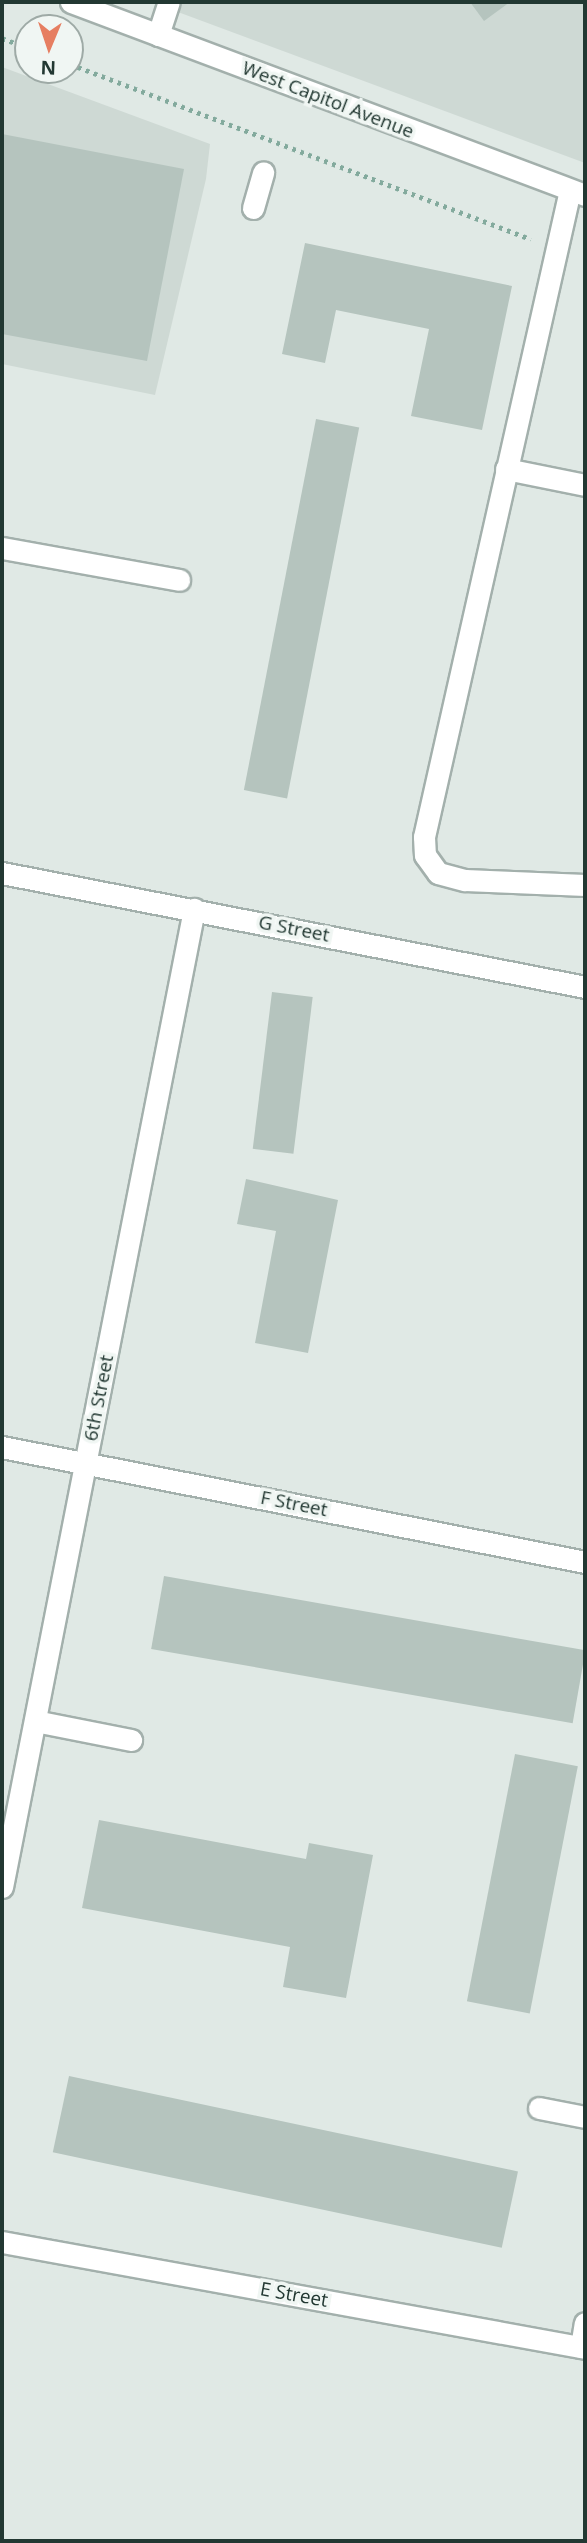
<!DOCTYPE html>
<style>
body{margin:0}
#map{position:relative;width:587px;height:2543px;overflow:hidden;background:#e0e9e5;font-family:"Open Sans",sans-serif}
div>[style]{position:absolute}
.built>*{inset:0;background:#ced9d4}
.building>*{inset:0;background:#b5c4be;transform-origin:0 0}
.path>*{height:4.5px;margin-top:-2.25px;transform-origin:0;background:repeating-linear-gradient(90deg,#83aa9d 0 3.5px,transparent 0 8.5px)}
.roads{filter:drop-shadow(2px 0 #a3b0ac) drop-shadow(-2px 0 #a3b0ac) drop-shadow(0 2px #a3b0ac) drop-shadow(0 -2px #a3b0ac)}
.minor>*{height:21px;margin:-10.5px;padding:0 10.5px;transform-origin:10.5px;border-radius:10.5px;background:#fff}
span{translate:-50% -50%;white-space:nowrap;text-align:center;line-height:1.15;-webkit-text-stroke:7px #f0f6f3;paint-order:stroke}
.street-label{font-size:19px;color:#223832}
.frame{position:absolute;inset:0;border:4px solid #223832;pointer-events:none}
.north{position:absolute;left:14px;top:14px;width:70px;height:70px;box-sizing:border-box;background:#f0f6f3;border:2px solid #9eaaa6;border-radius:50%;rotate:182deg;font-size:19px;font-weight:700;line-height:28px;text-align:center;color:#223832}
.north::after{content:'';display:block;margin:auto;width:24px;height:32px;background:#e67e61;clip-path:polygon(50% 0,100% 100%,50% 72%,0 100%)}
</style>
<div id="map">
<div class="built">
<i style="clip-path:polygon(151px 2px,585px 2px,585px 163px)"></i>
<i style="clip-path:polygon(2px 67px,210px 144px,206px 179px,155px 395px,2px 364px)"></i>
</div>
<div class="building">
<i style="clip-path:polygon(470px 2px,510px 2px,484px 21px)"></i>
<i style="clip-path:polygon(2px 134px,184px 169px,147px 361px,2px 334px)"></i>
<i style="clip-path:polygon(305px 243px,512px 286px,482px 430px,411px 416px,429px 329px,336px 310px,325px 363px,282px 354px)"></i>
<i style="left:316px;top:419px;width:44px;height:378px;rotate:11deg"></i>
<i style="left:272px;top:992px;width:41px;height:158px;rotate:7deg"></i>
<i style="clip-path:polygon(246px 1179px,338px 1200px,308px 1353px,255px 1343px,276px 1231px,237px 1224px)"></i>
<i style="left:164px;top:1576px;width:428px;height:74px;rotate:10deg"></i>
<i style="left:515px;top:1754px;width:64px;height:252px;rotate:11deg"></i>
<i style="clip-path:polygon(99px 1820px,306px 1859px,309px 1843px,373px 1855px,346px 1998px,283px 1987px,290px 1947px,82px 1908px)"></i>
<i style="left:69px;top:2076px;width:459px;height:78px;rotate:12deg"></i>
</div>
<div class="path">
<i style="left:2px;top:38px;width:28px;rotate:21deg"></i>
<i style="left:70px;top:64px;width:493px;rotate:20.8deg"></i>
</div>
<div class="roads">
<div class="minor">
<i style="left:71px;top:2px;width:549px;rotate:20.58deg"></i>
<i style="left:158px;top:35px;width:35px;rotate:-72deg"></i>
<i style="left:570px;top:190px;width:663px;rotate:102.72deg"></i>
<i style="left:424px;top:837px;width:18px;rotate:87deg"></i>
<i style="left:425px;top:855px;width:22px;rotate:54deg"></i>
<i style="left:438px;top:873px;width:28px;rotate:15deg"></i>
<i style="left:465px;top:880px;width:120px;rotate:2.4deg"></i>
<i style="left:253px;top:208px;width:37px;rotate:-74deg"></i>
<i style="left:506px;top:469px;width:81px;rotate:11.4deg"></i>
<i style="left:2px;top:548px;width:180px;rotate:10.2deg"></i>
<i style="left:2px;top:873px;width:594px;rotate:11.06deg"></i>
<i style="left:2px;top:1447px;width:594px;rotate:11.16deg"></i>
<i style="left:35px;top:1721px;width:98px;rotate:11.2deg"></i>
<i style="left:2px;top:1887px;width:997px;rotate:-78.89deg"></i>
<i style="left:539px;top:2108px;width:47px;rotate:11.1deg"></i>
<i style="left:2px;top:2242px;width:593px;rotate:10.3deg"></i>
<i style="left:581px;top:2347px;width:24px;rotate:-81deg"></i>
</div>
</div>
<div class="street-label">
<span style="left:328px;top:100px;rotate:21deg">West Capitol Avenue</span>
<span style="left:294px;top:929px;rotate:11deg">G Street</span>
<span style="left:99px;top:1398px;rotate:-79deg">6th Street</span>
<span style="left:294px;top:1504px;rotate:11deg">F Street</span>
<span style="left:294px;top:2295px;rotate:10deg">E Street</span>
</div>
<div class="frame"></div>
<div class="north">N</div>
</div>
